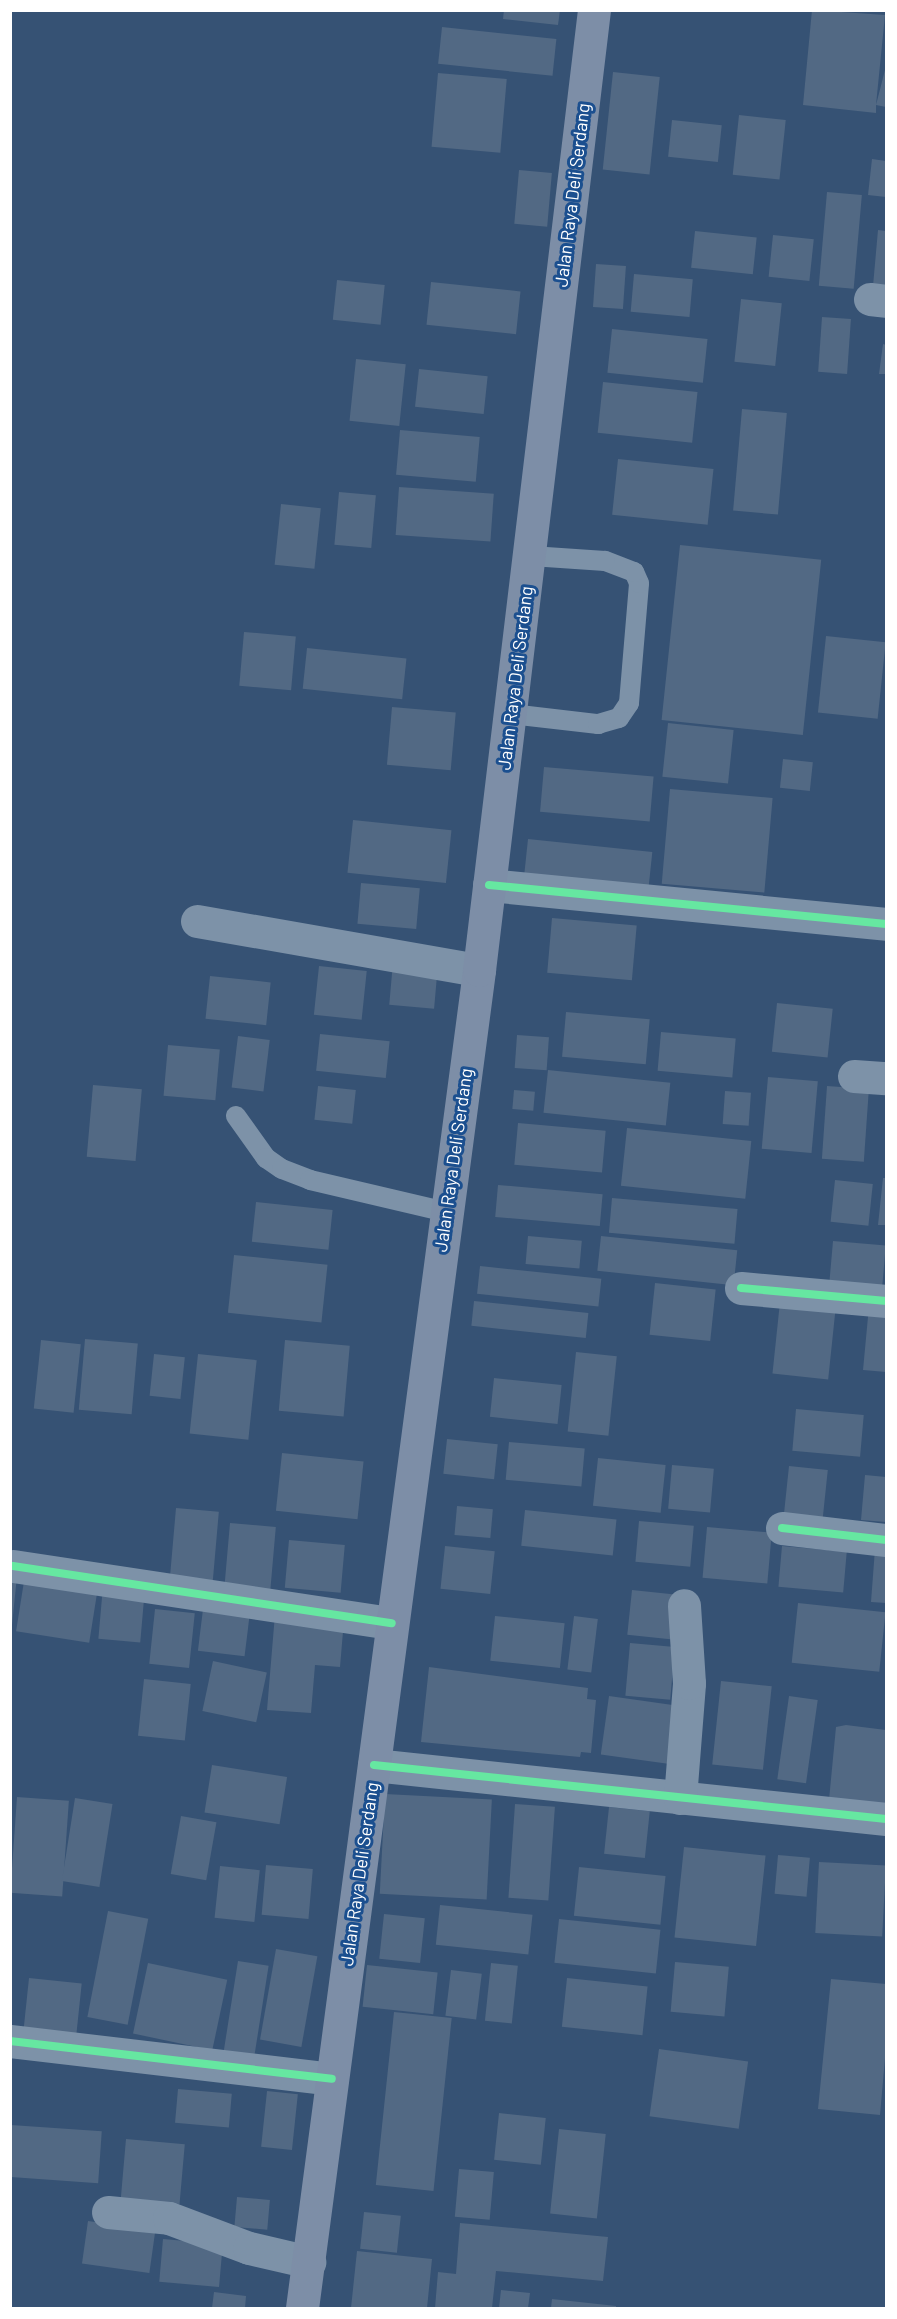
<!DOCTYPE html>
<style>
body{margin:0}
#map{position:relative;width:897px;height:2319px;overflow:hidden;background:#365274;font-family:Barlow,sans-serif}
div>[style]{position:absolute}
.building>*{inset:0;background:#526984;transform-origin:0 0}
.service>*{height:20px;margin:-10px;padding:0 10px;transform-origin:10px;border-radius:10px;background:#7d92a8}
.minor>*{height:33px;margin:-16.5px;padding:0 16.5px;transform-origin:16.5px;border-radius:16.5px;background:#7d92a8}
.primary>*{height:33px;margin:-16.5px;padding:0 16.5px;transform-origin:16.5px;border-radius:16.5px;background:#7d8ea7}
.cycleway>*{height:8px;margin:-4px;padding:0 4px;transform-origin:4px;border-radius:4px;background:#66e7a1}
span{translate:-50% -50%;white-space:nowrap;text-align:center;line-height:1.15;-webkit-text-stroke:6px #1b4f8f;paint-order:stroke}
.street-label{font-size:18px;color:#fff}
.frame{position:absolute;inset:0;border:12px solid #fff;pointer-events:none}
</style>
<div id="map">
<div class="building">
<i style="clip-path:polygon(504px 10px,560px 10px,558px 25px,503px 19px)"></i>
<i style="clip-path:polygon(812px 10px,885px 15px,876px 105px,886px 66px,886px 107px,876px 105px,876px 113px,803px 105px)"></i>
<i style="left:442px;top:27px;width:115px;height:37px;rotate:6deg"></i>
<i style="left:613px;top:72px;width:47px;height:98px;rotate:6deg"></i>
<i style="left:438px;top:73px;width:69px;height:74px;rotate:5deg"></i>
<i style="left:739px;top:115px;width:47px;height:60px;rotate:6deg"></i>
<i style="left:672px;top:120px;width:50px;height:37px;rotate:6deg"></i>
<i style="clip-path:polygon(872px 159px,886px 161px,886px 197px,868px 195px)"></i>
<i style="left:519px;top:170px;width:33px;height:54px;rotate:5deg"></i>
<i style="left:827px;top:192px;width:35px;height:94px;rotate:5deg"></i>
<i style="clip-path:polygon(878px 230px,886px 231px,886px 287px,873px 286px)"></i>
<i style="left:695px;top:231px;width:62px;height:37px;rotate:6deg"></i>
<i style="left:773px;top:235px;width:41px;height:42px;rotate:6deg"></i>
<i style="left:596px;top:264px;width:30px;height:43px;rotate:4deg"></i>
<i style="left:634px;top:274px;width:59px;height:38px;rotate:5deg"></i>
<i style="left:337px;top:280px;width:48px;height:40px;rotate:6deg"></i>
<i style="left:431px;top:282px;width:90px;height:43px;rotate:6deg"></i>
<i style="left:741px;top:299px;width:41px;height:63px;rotate:6deg"></i>
<i style="left:822px;top:317px;width:29px;height:55px;rotate:4deg"></i>
<i style="left:612px;top:329px;width:96px;height:44px;rotate:6deg"></i>
<i style="clip-path:polygon(883px 344px,886px 345px,886px 374px,879px 374px)"></i>
<i style="left:356px;top:359px;width:50px;height:62px;rotate:6deg"></i>
<i style="left:419px;top:369px;width:69px;height:38px;rotate:6deg"></i>
<i style="left:603px;top:382px;width:95px;height:51px;rotate:6deg"></i>
<i style="left:742px;top:409px;width:45px;height:102px;rotate:5deg"></i>
<i style="left:400px;top:430px;width:80px;height:45px;rotate:5deg"></i>
<i style="left:618px;top:459px;width:96px;height:56px;rotate:6deg"></i>
<i style="left:399px;top:487px;width:95px;height:48px;rotate:4deg"></i>
<i style="left:339px;top:492px;width:37px;height:53px;rotate:5deg"></i>
<i style="left:281px;top:504px;width:40px;height:61px;rotate:6deg"></i>
<i style="left:680px;top:545px;width:142px;height:176px;rotate:6deg"></i>
<i style="left:244px;top:632px;width:52px;height:54px;rotate:5deg"></i>
<i style="left:826px;top:636px;width:60px;height:77px;rotate:6deg"></i>
<i style="left:307px;top:648px;width:100px;height:41px;rotate:6deg"></i>
<i style="left:392px;top:707px;width:64px;height:58px;rotate:5deg"></i>
<i style="left:668px;top:723px;width:66px;height:54px;rotate:6deg"></i>
<i style="left:783px;top:759px;width:30px;height:29px;rotate:6deg"></i>
<i style="left:544px;top:767px;width:110px;height:45px;rotate:5deg"></i>
<i style="left:670px;top:789px;width:103px;height:95px;rotate:5deg"></i>
<i style="left:353px;top:820px;width:99px;height:53px;rotate:6deg"></i>
<i style="left:528px;top:839px;width:125px;height:41px;rotate:6deg"></i>
<i style="left:361px;top:883px;width:59px;height:41px;rotate:5deg"></i>
<i style="left:552px;top:918px;width:85px;height:55px;rotate:5deg"></i>
<i style="left:393px;top:962px;width:45px;height:43px;rotate:5deg"></i>
<i style="left:319px;top:966px;width:48px;height:49px;rotate:6deg"></i>
<i style="left:210px;top:976px;width:61px;height:43px;rotate:6deg"></i>
<i style="left:777px;top:1003px;width:56px;height:49px;rotate:6deg"></i>
<i style="left:566px;top:1012px;width:84px;height:45px;rotate:5deg"></i>
<i style="left:661px;top:1032px;width:75px;height:39px;rotate:5deg"></i>
<i style="left:320px;top:1034px;width:70px;height:37px;rotate:6deg"></i>
<i style="left:517px;top:1035px;width:32px;height:33px;rotate:4deg"></i>
<i style="left:238px;top:1036px;width:32px;height:52px;rotate:7deg"></i>
<i style="left:168px;top:1045px;width:52px;height:51px;rotate:5deg"></i>
<i style="left:548px;top:1070px;width:123px;height:43px;rotate:6deg"></i>
<i style="left:768px;top:1077px;width:50px;height:72px;rotate:5deg"></i>
<i style="left:93px;top:1085px;width:49px;height:72px;rotate:5deg"></i>
<i style="left:318px;top:1086px;width:38px;height:34px;rotate:6deg"></i>
<i style="left:827px;top:1086px;width:42px;height:73px;rotate:4deg"></i>
<i style="left:514px;top:1090px;width:21px;height:19px;rotate:5deg"></i>
<i style="left:725px;top:1091px;width:26px;height:33px;rotate:4deg"></i>
<i style="left:518px;top:1123px;width:88px;height:42px;rotate:5deg"></i>
<i style="left:627px;top:1128px;width:125px;height:58px;rotate:6deg"></i>
<i style="clip-path:polygon(883px 1178px,886px 1178px,886px 1225px,878px 1225px)"></i>
<i style="left:835px;top:1180px;width:38px;height:42px;rotate:6deg"></i>
<i style="left:498px;top:1185px;width:105px;height:32px;rotate:5deg"></i>
<i style="left:612px;top:1198px;width:126px;height:35px;rotate:5deg"></i>
<i style="left:256px;top:1202px;width:77px;height:40px;rotate:6deg"></i>
<i style="left:528px;top:1236px;width:54px;height:28px;rotate:5deg"></i>
<i style="left:601px;top:1236px;width:137px;height:35px;rotate:6deg"></i>
<i style="left:833px;top:1241px;width:53px;height:41px;rotate:5deg"></i>
<i style="left:234px;top:1255px;width:94px;height:58px;rotate:6deg"></i>
<i style="left:480px;top:1266px;width:122px;height:28px;rotate:6deg"></i>
<i style="left:655px;top:1283px;width:61px;height:52px;rotate:6deg"></i>
<i style="left:474px;top:1301px;width:115px;height:25px;rotate:6deg"></i>
<i style="left:780px;top:1302px;width:56px;height:72px;rotate:6deg"></i>
<i style="clip-path:polygon(869px 1306px,886px 1308px,886px 1372px,863px 1370px)"></i>
<i style="left:85px;top:1339px;width:53px;height:71px;rotate:5deg"></i>
<i style="left:41px;top:1340px;width:40px;height:69px;rotate:6deg"></i>
<i style="left:285px;top:1340px;width:65px;height:71px;rotate:5deg"></i>
<i style="left:576px;top:1352px;width:41px;height:80px;rotate:6deg"></i>
<i style="left:154px;top:1354px;width:31px;height:42px;rotate:6deg"></i>
<i style="left:198px;top:1354px;width:59px;height:80px;rotate:6deg"></i>
<i style="left:494px;top:1378px;width:68px;height:39px;rotate:6deg"></i>
<i style="left:796px;top:1409px;width:68px;height:42px;rotate:5deg"></i>
<i style="left:447px;top:1439px;width:51px;height:35px;rotate:6deg"></i>
<i style="left:509px;top:1442px;width:76px;height:38px;rotate:5deg"></i>
<i style="left:282px;top:1453px;width:82px;height:58px;rotate:6deg"></i>
<i style="left:598px;top:1458px;width:68px;height:48px;rotate:6deg"></i>
<i style="left:672px;top:1465px;width:42px;height:44px;rotate:5deg"></i>
<i style="left:789px;top:1466px;width:39px;height:52px;rotate:6deg"></i>
<i style="clip-path:polygon(865px 1475px,886px 1477px,886px 1522px,861px 1520px)"></i>
<i style="left:457px;top:1506px;width:36px;height:29px;rotate:5deg"></i>
<i style="left:176px;top:1508px;width:43px;height:70px;rotate:5deg"></i>
<i style="left:525px;top:1510px;width:92px;height:36px;rotate:6deg"></i>
<i style="left:639px;top:1521px;width:55px;height:41px;rotate:5deg"></i>
<i style="left:230px;top:1523px;width:46px;height:65px;rotate:5deg"></i>
<i style="left:707px;top:1527px;width:65px;height:51px;rotate:5deg"></i>
<i style="left:289px;top:1540px;width:56px;height:48px;rotate:5deg"></i>
<i style="left:445px;top:1546px;width:50px;height:43px;rotate:6deg"></i>
<i style="left:782px;top:1546px;width:65px;height:41px;rotate:5deg"></i>
<i style="clip-path:polygon(875px 1549px,886px 1550px,886px 1603px,871px 1602px)"></i>
<i style="left:25px;top:1575px;width:74px;height:57px;rotate:9deg"></i>
<i style="clip-path:polygon(10px 1576px,17px 1576px,12px 1625px,10px 1625px)"></i>
<i style="left:103px;top:1586px;width:42px;height:53px;rotate:5deg"></i>
<i style="left:632px;top:1590px;width:48px;height:45px;rotate:6deg"></i>
<i style="left:204px;top:1601px;width:47px;height:50px;rotate:7deg"></i>
<i style="left:798px;top:1603px;width:88px;height:60px;rotate:6deg"></i>
<i style="left:155px;top:1609px;width:40px;height:55px;rotate:6deg"></i>
<i style="clip-path:polygon(275px 1614px,344px 1620px,340px 1667px,315px 1665px,311px 1713px,267px 1710px)"></i>
<i style="left:495px;top:1616px;width:70px;height:45px;rotate:6deg"></i>
<i style="left:574px;top:1616px;width:24px;height:54px;rotate:7deg"></i>
<i style="left:630px;top:1643px;width:45px;height:53px;rotate:5deg"></i>
<i style="left:213px;top:1661px;width:55px;height:51px;rotate:12deg"></i>
<i style="clip-path:polygon(429px 1667px,588px 1688px,587px 1699px,596px 1700px,591px 1753px,581px 1752px,580px 1757px,421px 1742px)"></i>
<i style="left:144px;top:1679px;width:47px;height:57px;rotate:6deg"></i>
<i style="left:721px;top:1681px;width:51px;height:84px;rotate:6deg"></i>
<i style="left:609px;top:1696px;width:75px;height:59px;rotate:8deg"></i>
<i style="left:789px;top:1696px;width:29px;height:84px;rotate:8deg"></i>
<i style="clip-path:polygon(846px 1725px,886px 1730px,886px 1806px,829px 1800px,836px 1727px)"></i>
<i style="left:212px;top:1765px;width:76px;height:48px;rotate:9deg"></i>
<i style="left:385px;top:1794px;width:107px;height:100px;rotate:3deg"></i>
<i style="left:17px;top:1797px;width:52px;height:96px;rotate:4deg"></i>
<i style="left:75px;top:1798px;width:38px;height:84px;rotate:9deg"></i>
<i style="left:515px;top:1804px;width:40px;height:94px;rotate:4deg"></i>
<i style="left:609px;top:1807px;width:41px;height:47px;rotate:6deg"></i>
<i style="left:181px;top:1816px;width:36px;height:59px;rotate:10deg"></i>
<i style="left:684px;top:1847px;width:82px;height:91px;rotate:6deg"></i>
<i style="left:778px;top:1855px;width:32px;height:39px;rotate:5deg"></i>
<i style="left:819px;top:1862px;width:67px;height:71px;rotate:3deg"></i>
<i style="left:266px;top:1865px;width:47px;height:50px;rotate:5deg"></i>
<i style="left:220px;top:1866px;width:40px;height:52px;rotate:6deg"></i>
<i style="left:579px;top:1867px;width:87px;height:49px;rotate:6deg"></i>
<i style="left:440px;top:1905px;width:93px;height:40px;rotate:6deg"></i>
<i style="left:108px;top:1911px;width:41px;height:108px;rotate:11deg"></i>
<i style="left:384px;top:1914px;width:41px;height:45px;rotate:6deg"></i>
<i style="left:559px;top:1919px;width:102px;height:44px;rotate:6deg"></i>
<i style="left:276px;top:1949px;width:42px;height:92px;rotate:10deg"></i>
<i style="left:238px;top:1961px;width:31px;height:91px;rotate:9deg"></i>
<i style="left:675px;top:1962px;width:54px;height:50px;rotate:5deg"></i>
<i style="left:148px;top:1963px;width:81px;height:72px;rotate:12deg"></i>
<i style="left:491px;top:1963px;width:27px;height:58px;rotate:6deg"></i>
<i style="left:367px;top:1965px;width:71px;height:42px;rotate:6deg"></i>
<i style="left:451px;top:1970px;width:31px;height:46px;rotate:7deg"></i>
<i style="left:29px;top:1978px;width:53px;height:58px;rotate:6deg"></i>
<i style="left:567px;top:1978px;width:81px;height:49px;rotate:6deg"></i>
<i style="clip-path:polygon(831px 1979px,886px 1984px,886px 2047px,880px 2115px,818px 2109px)"></i>
<i style="left:394px;top:2012px;width:58px;height:174px;rotate:6deg"></i>
<i style="left:659px;top:2049px;width:90px;height:68px;rotate:8deg"></i>
<i style="left:178px;top:2089px;width:54px;height:34px;rotate:5deg"></i>
<i style="left:267px;top:2091px;width:31px;height:56px;rotate:6deg"></i>
<i style="left:499px;top:2113px;width:47px;height:47px;rotate:6deg"></i>
<i style="left:11px;top:2125px;width:91px;height:52px;rotate:4deg"></i>
<i style="left:559px;top:2129px;width:47px;height:85px;rotate:6deg"></i>
<i style="left:126px;top:2139px;width:59px;height:60px;rotate:5deg"></i>
<i style="left:459px;top:2169px;width:35px;height:48px;rotate:5deg"></i>
<i style="left:237px;top:2197px;width:33px;height:30px;rotate:5deg"></i>
<i style="left:364px;top:2212px;width:37px;height:37px;rotate:6deg"></i>
<i style="left:88px;top:2221px;width:68px;height:43px;rotate:8deg"></i>
<i style="clip-path:polygon(460px 2223px,608px 2237px,603px 2281px,496px 2271px,492px 2308px,435px 2308px,438px 2272px,456px 2274px)"></i>
<i style="left:163px;top:2239px;width:60px;height:43px;rotate:5deg"></i>
<i style="clip-path:polygon(357px 2251px,432px 2259px,427px 2308px,351px 2308px)"></i>
<i style="clip-path:polygon(501px 2290px,530px 2293px,528px 2308px,499px 2308px)"></i>
<i style="clip-path:polygon(214px 2292px,246px 2296px,245px 2308px,212px 2308px)"></i>
<i style="clip-path:polygon(552px 2299px,616px 2306px,616px 2308px,551px 2308px)"></i>
</div>
<div class="service">
<i style="left:511px;top:714px;width:88px;rotate:6.6deg"></i>
<i style="left:598px;top:724px;width:22px;rotate:-16deg"></i>
<i style="left:619px;top:718px;width:18px;rotate:-56deg"></i>
<i style="left:629px;top:703px;width:120px;rotate:-85.2deg"></i>
<i style="left:639px;top:583px;width:12px;rotate:-114deg"></i>
<i style="left:634px;top:572px;width:31px;rotate:-159deg"></i>
<i style="left:605px;top:561px;width:74px;rotate:-176.1deg"></i>
<i style="left:236px;top:1116px;width:52px;rotate:54.5deg"></i>
<i style="left:266px;top:1158px;width:19px;rotate:35deg"></i>
<i style="left:282px;top:1169px;width:30px;rotate:21deg"></i>
<i style="left:310px;top:1180px;width:140px;rotate:13.2deg"></i>
</div>
<div class="minor">
<i style="left:870px;top:299px;width:16px;rotate:7deg"></i>
<i style="left:489px;top:885px;width:399px;rotate:5.6deg"></i>
<i style="left:197px;top:921px;width:286px;rotate:9.9deg"></i>
<i style="left:854px;top:1076px;width:32px;rotate:4deg"></i>
<i style="left:741px;top:1288px;width:146px;rotate:5.1deg"></i>
<i style="left:782px;top:1528px;width:105px;rotate:6.6deg"></i>
<i style="left:13px;top:1566px;width:383px;rotate:8.6deg"></i>
<i style="left:374px;top:1765px;width:515px;rotate:6.02deg"></i>
<i style="left:680px;top:1798px;width:115px;rotate:-85.5deg"></i>
<i style="left:689px;top:1683px;width:78px;rotate:-93.7deg"></i>
<i style="left:10px;top:2041px;width:324px;rotate:6.7deg"></i>
<i style="left:108px;top:2212px;width:61px;rotate:5.6deg"></i>
<i style="left:169px;top:2218px;width:85px;rotate:20.6deg"></i>
<i style="left:249px;top:2248px;width:62px;rotate:13.1deg"></i>
</div>
<div class="primary">
<i style="left:302px;top:2308px;width:1350px;rotate:-82.46deg"></i>
<i style="left:479px;top:970px;width:967px;rotate:-83.17deg"></i>
</div>
<div class="cycleway">
<i style="left:489px;top:885px;width:399px;rotate:5.6deg"></i>
<i style="left:741px;top:1288px;width:146px;rotate:5.1deg"></i>
<i style="left:782px;top:1528px;width:105px;rotate:6.6deg"></i>
<i style="left:13px;top:1566px;width:383px;rotate:8.6deg"></i>
<i style="left:374px;top:1765px;width:515px;rotate:6.02deg"></i>
<i style="left:10px;top:2041px;width:324px;rotate:6.7deg"></i>
</div>
<div class="street-label">
<span style="left:572px;top:195px;rotate:-83deg">Jalan Raya Deli Serdang</span>
<span style="left:515px;top:678px;rotate:-83deg">Jalan Raya Deli Serdang</span>
<span style="left:453px;top:1160px;rotate:-82deg">Jalan Raya Deli Serdang</span>
<span style="left:359px;top:1874px;rotate:-82deg">Jalan Raya Deli Serdang</span>
</div>
<div class="frame"></div>
</div>
